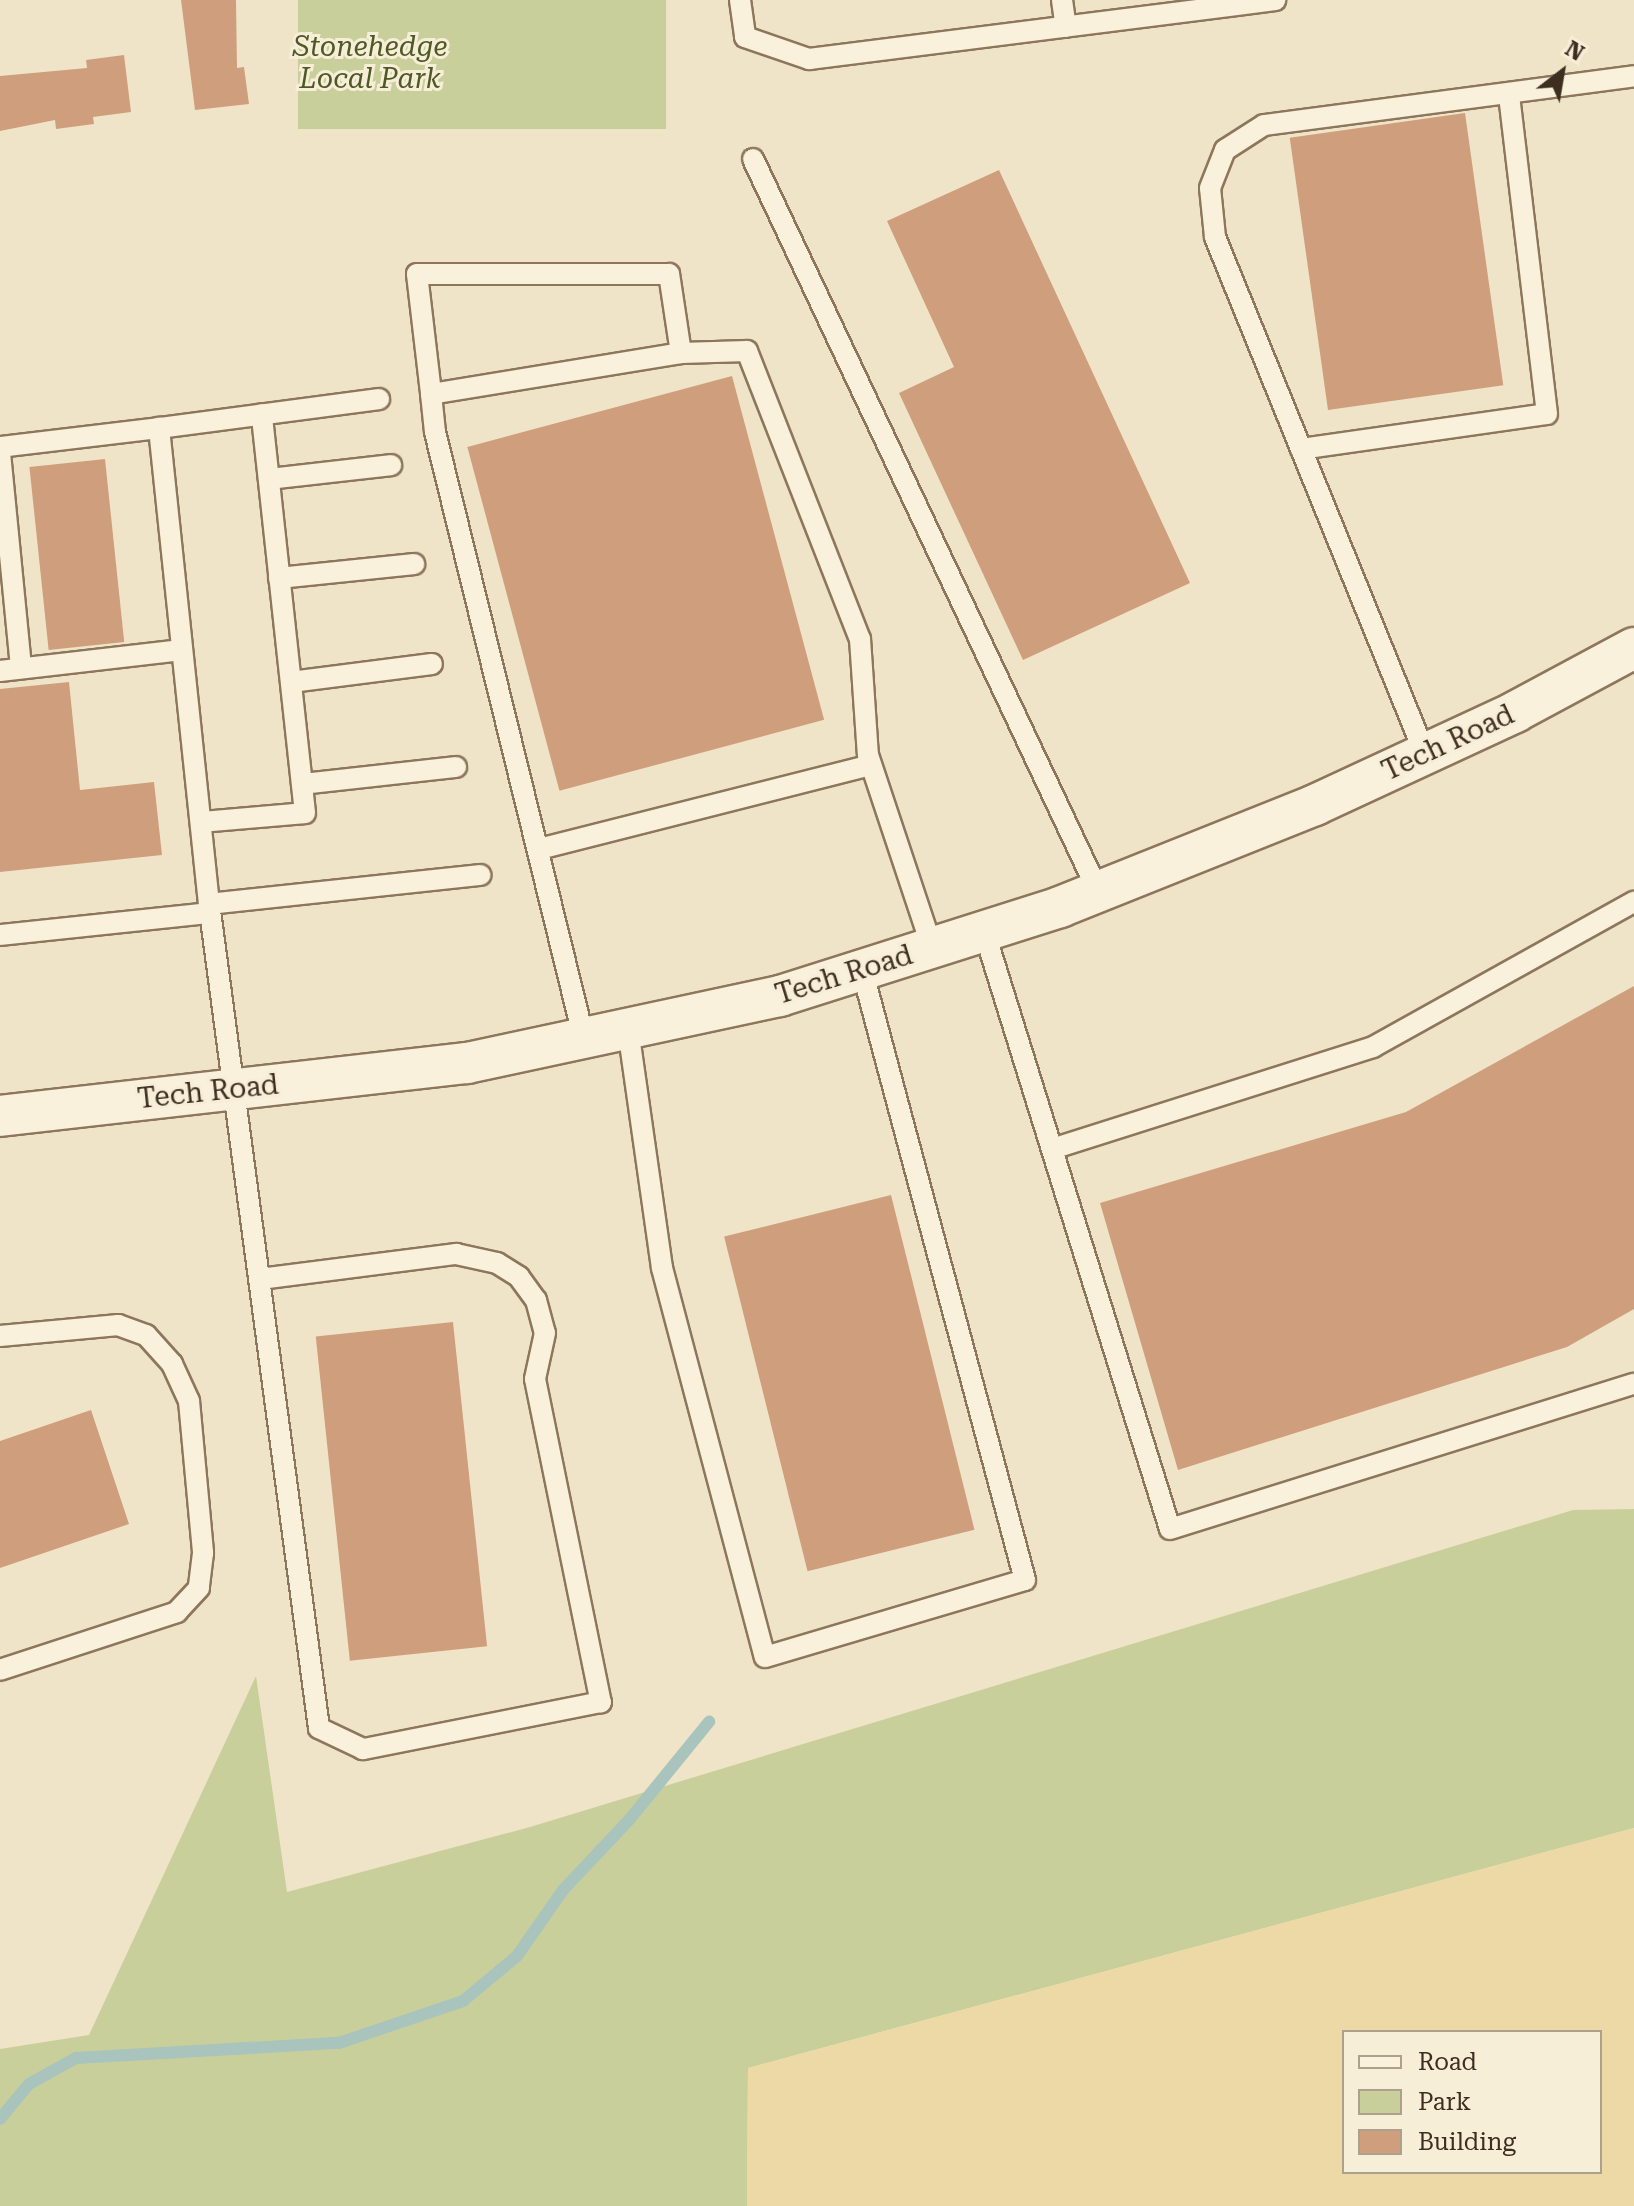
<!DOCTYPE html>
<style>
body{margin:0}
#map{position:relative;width:1634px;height:2206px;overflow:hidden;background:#f0e4c8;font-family:"Roboto Serif",serif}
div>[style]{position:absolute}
.green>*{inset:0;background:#c9cf9b;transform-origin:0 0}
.sand>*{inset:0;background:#ecd9a5}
.stream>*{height:12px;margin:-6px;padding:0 6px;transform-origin:6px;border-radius:6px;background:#a9c4bc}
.building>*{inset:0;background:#cf9f7d;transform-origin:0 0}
.roads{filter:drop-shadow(2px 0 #8d765c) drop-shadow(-2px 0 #8d765c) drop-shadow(0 2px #8d765c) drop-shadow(0 -2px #8d765c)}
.service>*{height:20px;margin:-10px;padding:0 10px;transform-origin:10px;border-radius:10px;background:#faf1dc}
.minor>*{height:40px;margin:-20px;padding:0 20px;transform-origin:20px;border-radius:20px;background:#faf1dc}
span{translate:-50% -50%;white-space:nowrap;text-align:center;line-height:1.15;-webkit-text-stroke:6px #f7eed8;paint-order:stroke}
.park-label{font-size:28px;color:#4d5a26;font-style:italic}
.street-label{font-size:28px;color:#3d2e20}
.legend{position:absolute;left:1342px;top:2030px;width:260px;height:144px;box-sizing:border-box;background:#f7eed8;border:2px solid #ada18e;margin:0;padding:10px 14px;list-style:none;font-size:24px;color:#3d2e20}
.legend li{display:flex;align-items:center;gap:16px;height:40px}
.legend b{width:40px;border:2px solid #ada18e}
.north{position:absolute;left:1522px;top:32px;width:80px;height:80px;-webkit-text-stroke:6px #f7eed8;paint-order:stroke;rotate:31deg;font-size:22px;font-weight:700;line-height:32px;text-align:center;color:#3d2e20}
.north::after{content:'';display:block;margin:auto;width:28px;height:36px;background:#3d2e20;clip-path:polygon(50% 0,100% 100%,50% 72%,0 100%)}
</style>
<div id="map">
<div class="green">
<i style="left:298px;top:0;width:368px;height:129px"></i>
<i style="clip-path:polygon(1634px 1509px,1634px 1828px,748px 2068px,747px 2206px,0 2206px,0 2049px,89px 2035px,256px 1676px,287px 1892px,530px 1827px,1573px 1510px)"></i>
</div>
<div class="sand">
<i style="clip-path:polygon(evenodd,1634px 1828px,1634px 2206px,747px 2206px,748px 2068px,1634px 1828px,1344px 2032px,1600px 2032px,1600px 2172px,1344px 2172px,1344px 2032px)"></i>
</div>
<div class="stream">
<i style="left:0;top:2119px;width:45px;rotate:-50.4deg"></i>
<i style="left:29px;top:2084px;width:54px;rotate:-29deg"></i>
<i style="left:76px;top:2058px;width:263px;rotate:-3.3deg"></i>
<i style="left:339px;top:2043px;width:131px;rotate:-18.7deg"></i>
<i style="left:463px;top:2001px;width:70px;rotate:-39.8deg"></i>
<i style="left:517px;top:1956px;width:80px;rotate:-55.1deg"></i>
<i style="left:563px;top:1890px;width:96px;rotate:-46.7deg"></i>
<i style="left:629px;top:1820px;width:127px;rotate:-50.8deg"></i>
</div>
<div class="building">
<i style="clip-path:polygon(181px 0,236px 0,237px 68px,244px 67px,249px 104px,195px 110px)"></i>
<i style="clip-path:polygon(124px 55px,131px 112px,93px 117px,94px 124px,56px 129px,55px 120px,0 131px,0 76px,87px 68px,86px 60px)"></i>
<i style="left:1465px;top:113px;width:275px;height:177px;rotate:82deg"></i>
<i style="clip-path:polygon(999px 170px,1190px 583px,1023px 660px,899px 393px,954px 367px,887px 221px)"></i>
<i style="left:732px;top:376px;width:356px;height:274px;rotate:75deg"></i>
<i style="left:105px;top:459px;width:184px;height:76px;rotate:84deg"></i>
<i style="clip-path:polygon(69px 682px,80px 790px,154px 782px,162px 855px,0 872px,0 689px)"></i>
<i style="clip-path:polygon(1634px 986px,1634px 1309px,1567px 1347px,1178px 1470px,1100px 1203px,1406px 1112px)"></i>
<i style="left:891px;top:1195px;width:345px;height:172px;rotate:76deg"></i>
<i style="left:453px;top:1322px;width:326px;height:138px;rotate:84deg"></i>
<i style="clip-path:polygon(91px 1410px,129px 1524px,0 1568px,0 1441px)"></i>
</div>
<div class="roads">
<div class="service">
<i style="left:740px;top:0;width:37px;rotate:82deg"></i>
<i style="left:745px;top:37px;width:68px;rotate:19deg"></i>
<i style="left:809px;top:59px;width:470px;rotate:-7.2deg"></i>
<i style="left:1062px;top:0;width:27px;rotate:82deg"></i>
<i style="left:753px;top:159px;width:809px;rotate:64.76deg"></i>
<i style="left:681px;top:353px;width:66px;rotate:-1.7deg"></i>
<i style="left:747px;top:351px;width:309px;rotate:68.6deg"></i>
<i style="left:860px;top:639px;width:116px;rotate:86.1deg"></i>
<i style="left:868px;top:755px;width:202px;rotate:71.6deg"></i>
<i style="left:431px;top:394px;width:253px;rotate:-9.3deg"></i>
<i style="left:681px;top:353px;width:80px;rotate:-98.6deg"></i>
<i style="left:669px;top:274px;width:252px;rotate:180deg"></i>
<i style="left:417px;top:274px;width:121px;rotate:83.3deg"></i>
<i style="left:431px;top:394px;width:38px;rotate:84deg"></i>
<i style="left:435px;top:432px;width:625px;rotate:76.21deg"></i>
<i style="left:0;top:447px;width:160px;rotate:-6.8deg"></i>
<i style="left:1301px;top:449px;width:248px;rotate:-8.1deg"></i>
<i style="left:1547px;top:414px;width:323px;rotate:-96.8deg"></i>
<i style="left:0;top:453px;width:216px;rotate:84.4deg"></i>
<i style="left:269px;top:479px;width:123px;rotate:-6.5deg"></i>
<i style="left:279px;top:578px;width:136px;rotate:-5.9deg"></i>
<i style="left:0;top:671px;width:183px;rotate:-6.6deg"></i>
<i style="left:291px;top:682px;width:142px;rotate:-7.3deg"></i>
<i style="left:1425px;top:754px;width:558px;rotate:-112.11deg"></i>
<i style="left:1215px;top:237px;width:49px;rotate:-95.8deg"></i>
<i style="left:1210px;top:188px;width:41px;rotate:-68.5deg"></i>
<i style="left:1225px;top:150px;width:46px;rotate:-32.7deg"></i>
<i style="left:1264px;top:125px;width:373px;rotate:-7.5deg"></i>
<i style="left:302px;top:784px;width:155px;rotate:-6.3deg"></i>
<i style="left:201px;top:822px;width:104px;rotate:-4.9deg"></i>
<i style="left:305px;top:813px;width:401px;rotate:-96.2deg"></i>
<i style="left:539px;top:849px;width:341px;rotate:-14.2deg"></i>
<i style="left:209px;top:904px;width:479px;rotate:-96deg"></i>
<i style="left:159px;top:428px;width:222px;rotate:-7.5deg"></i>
<i style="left:984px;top:931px;width:626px;rotate:72.72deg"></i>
<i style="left:1170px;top:1529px;width:486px;rotate:-17.4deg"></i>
<i style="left:0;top:935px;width:211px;rotate:-6deg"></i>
<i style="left:628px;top:1029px;width:241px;rotate:81.9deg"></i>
<i style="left:662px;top:1268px;width:402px;rotate:75.2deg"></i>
<i style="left:765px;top:1657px;width:271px;rotate:-16.5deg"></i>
<i style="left:1025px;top:1580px;width:631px;rotate:-104.96deg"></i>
<i style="left:1052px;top:1149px;width:337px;rotate:-17.6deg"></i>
<i style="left:1373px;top:1047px;width:299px;rotate:-29.1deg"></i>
<i style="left:260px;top:1279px;width:198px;rotate:-7.3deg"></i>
<i style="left:456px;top:1254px;width:42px;rotate:12.4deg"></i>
<i style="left:497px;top:1263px;width:26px;rotate:32deg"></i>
<i style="left:519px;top:1277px;width:29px;rotate:54deg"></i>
<i style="left:536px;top:1300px;width:34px;rotate:75deg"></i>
<i style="left:545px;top:1333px;width:47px;rotate:102.3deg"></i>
<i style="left:535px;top:1379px;width:330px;rotate:78.5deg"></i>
<i style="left:601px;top:1702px;width:243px;rotate:168.8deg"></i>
<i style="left:363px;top:1749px;width:49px;rotate:-154.5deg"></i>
<i style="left:319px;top:1728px;width:831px;rotate:-97.6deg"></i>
<i style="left:209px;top:904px;width:273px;rotate:-6.1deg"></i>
<i style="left:0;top:1336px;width:119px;rotate:-5.3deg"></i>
<i style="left:118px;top:1325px;width:30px;rotate:20deg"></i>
<i style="left:146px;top:1335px;width:39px;rotate:48deg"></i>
<i style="left:172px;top:1364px;width:41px;rotate:65.3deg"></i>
<i style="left:189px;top:1401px;width:153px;rotate:84.7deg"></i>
<i style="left:203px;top:1553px;width:35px;rotate:97deg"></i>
<i style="left:199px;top:1588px;width:33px;rotate:133deg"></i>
<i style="left:177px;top:1612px;width:186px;rotate:161.9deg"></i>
</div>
<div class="minor">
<i style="left:0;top:1116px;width:470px;rotate:-6.5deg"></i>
<i style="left:467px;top:1063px;width:320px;rotate:-12.1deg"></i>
<i style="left:780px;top:996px;width:294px;rotate:-17.6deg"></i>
<i style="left:1060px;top:907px;width:275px;rotate:-21.8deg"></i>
<i style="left:1315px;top:805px;width:221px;rotate:-24.9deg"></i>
<i style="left:1515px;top:712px;width:135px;rotate:-28.3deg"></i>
</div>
</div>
<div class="park-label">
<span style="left:370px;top:63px">Stonehedge<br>Local Park</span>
</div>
<div class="street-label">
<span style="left:1448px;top:743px;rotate:-25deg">Tech Road</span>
<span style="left:844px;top:975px;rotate:-17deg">Tech Road</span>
<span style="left:208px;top:1092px;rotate:-6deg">Tech Road</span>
</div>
<ul class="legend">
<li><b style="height:10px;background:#faf1dc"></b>Road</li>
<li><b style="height:22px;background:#c9cf9b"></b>Park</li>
<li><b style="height:22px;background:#cf9f7d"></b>Building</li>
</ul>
<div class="north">N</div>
</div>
